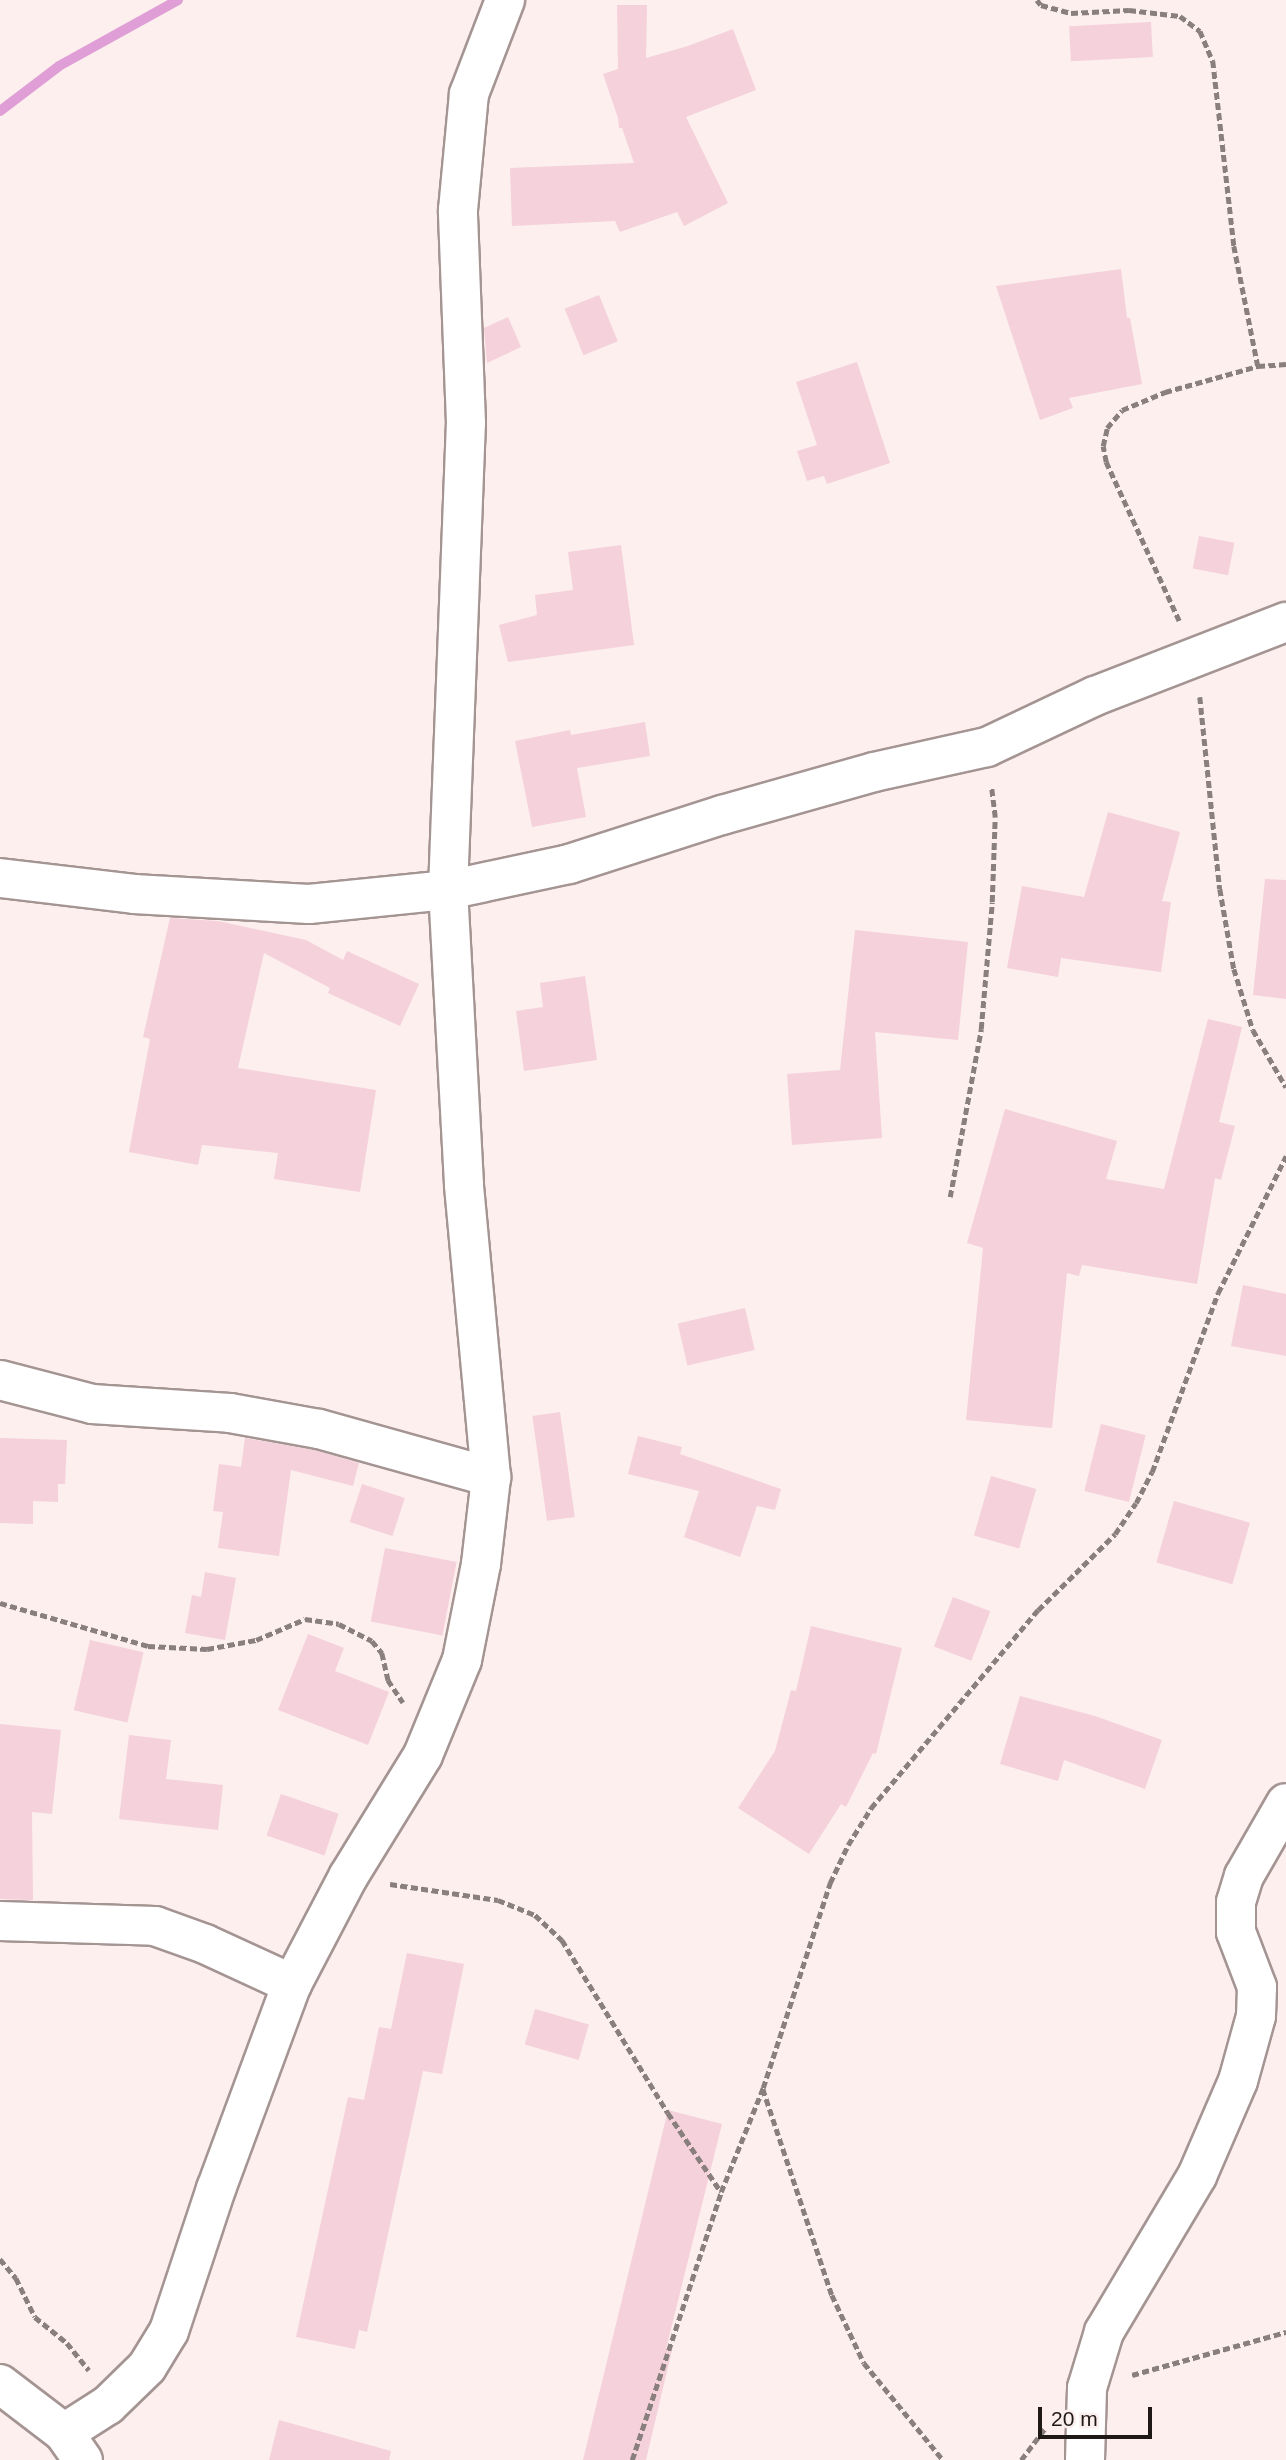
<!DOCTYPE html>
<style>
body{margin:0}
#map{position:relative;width:1286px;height:2460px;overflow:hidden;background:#fdefee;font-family:Helvetica,sans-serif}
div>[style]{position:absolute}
.stream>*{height:10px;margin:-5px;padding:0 5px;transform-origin:5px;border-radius:5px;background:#df9fd6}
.building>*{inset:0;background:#f4d1db;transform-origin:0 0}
.path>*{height:4.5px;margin-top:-2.25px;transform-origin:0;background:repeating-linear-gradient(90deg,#897f7e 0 7px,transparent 0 10.5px)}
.roads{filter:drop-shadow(2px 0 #a49492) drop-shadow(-2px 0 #a49492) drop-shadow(0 2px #a49492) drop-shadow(0 -2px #a49492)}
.street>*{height:38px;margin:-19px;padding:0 19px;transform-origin:19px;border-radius:19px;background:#fff}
span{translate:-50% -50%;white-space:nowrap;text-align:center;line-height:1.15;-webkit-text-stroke:5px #fdefee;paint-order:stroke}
.scale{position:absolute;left:1038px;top:2407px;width:114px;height:32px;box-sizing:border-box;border:4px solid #1e1817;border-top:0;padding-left:9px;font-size:21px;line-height:24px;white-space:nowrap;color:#1e1817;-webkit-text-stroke:5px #fdefee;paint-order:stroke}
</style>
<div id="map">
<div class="stream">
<i style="left:0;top:111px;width:74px;rotate:-37.3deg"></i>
<i style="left:59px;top:66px;width:136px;rotate:-29deg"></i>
</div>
<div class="building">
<i style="clip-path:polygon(617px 5px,647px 5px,646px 58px,688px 46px,733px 29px,756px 90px,686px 117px,728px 203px,684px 226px,677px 212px,620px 232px,615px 221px,512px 226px,510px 168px,634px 163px,622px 128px,619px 128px,618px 118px,603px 74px,618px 69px)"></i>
<i style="left:1151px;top:22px;width:35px;height:82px;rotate:87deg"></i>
<i style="clip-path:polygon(1121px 269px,1127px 318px,1130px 318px,1142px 384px,1069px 398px,1073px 408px,1040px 420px,996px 286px)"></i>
<i style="left:599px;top:295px;width:50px;height:37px;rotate:68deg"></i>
<i style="clip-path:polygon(508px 317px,521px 347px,487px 363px,484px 328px)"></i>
<i style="clip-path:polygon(857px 362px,890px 463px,827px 484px,824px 476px,807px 481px,797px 451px,817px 445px,796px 382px)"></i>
<i style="left:1199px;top:536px;width:36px;height:33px;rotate:11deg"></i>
<i style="clip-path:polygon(621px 545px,634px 645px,508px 662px,499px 625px,537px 615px,535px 595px,573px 590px,568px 552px)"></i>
<i style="clip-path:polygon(645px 722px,650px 756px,577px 768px,586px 817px,532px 827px,515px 741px,570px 730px,571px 735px)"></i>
<i style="clip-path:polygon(1108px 812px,1180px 832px,1162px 901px,1171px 902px,1161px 972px,1061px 958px,1058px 977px,1007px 968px,1022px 886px,1084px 897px)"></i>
<i style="clip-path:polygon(1265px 879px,1286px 880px,1286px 999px,1253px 995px)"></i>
<i style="clip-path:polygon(170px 918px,218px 921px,306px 940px,343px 960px,347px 951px,419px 984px,400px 1026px,328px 993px,330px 988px,264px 953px,238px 1068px,376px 1090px,360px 1192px,274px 1179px,278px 1153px,202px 1145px,198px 1165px,129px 1152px,150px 1039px,143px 1037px)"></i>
<i style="clip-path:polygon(855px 930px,968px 942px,958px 1040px,875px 1032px,882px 1138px,792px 1145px,787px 1074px,840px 1070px)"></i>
<i style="clip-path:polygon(585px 976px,597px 1060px,524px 1071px,516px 1011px,543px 1007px,540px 983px)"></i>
<i style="clip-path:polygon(1208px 1019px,1242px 1027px,1219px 1122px,1235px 1126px,1221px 1180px,1215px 1178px,1197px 1284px,1082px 1265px,1079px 1276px,1067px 1273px,1052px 1428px,966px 1420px,983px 1248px,967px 1243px,1005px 1109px,1117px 1141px,1106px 1179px,1164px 1189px)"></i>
<i style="clip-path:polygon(1243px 1285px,1286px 1294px,1286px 1356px,1231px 1346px)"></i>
<i style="left:745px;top:1308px;width:43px;height:69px;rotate:77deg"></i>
<i style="left:560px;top:1412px;width:106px;height:28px;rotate:82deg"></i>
<i style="left:1101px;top:1424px;width:46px;height:69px;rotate:14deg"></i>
<i style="clip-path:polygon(638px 1436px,682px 1447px,680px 1454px,781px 1489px,775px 1510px,757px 1506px,740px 1557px,684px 1537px,699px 1491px,628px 1474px)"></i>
<i style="clip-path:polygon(0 1438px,67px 1440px,65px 1484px,58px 1484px,58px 1502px,33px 1501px,33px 1524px,0 1523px)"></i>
<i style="clip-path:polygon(245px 1438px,314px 1450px,359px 1463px,353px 1486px,291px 1470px,279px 1556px,218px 1548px,223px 1512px,213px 1511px,219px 1464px,241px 1467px)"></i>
<i style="left:991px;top:1476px;width:47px;height:62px;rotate:16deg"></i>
<i style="left:362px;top:1484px;width:45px;height:40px;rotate:18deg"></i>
<i style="left:1174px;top:1501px;width:79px;height:64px;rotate:16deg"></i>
<i style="left:385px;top:1548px;width:73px;height:75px;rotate:11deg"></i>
<i style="clip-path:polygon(205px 1572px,236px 1578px,225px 1640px,185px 1633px,192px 1595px,201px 1597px)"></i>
<i style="left:953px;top:1597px;width:40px;height:53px;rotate:21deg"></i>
<i style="clip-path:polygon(811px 1626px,902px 1648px,876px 1754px,873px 1753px,846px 1807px,841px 1804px,809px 1854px,738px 1808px,775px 1751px,791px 1690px,796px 1691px)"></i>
<i style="clip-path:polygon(308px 1634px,344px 1648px,335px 1671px,389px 1692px,368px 1745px,278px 1710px)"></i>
<i style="left:90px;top:1640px;width:55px;height:72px;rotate:13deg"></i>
<i style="clip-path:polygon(1020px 1696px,1095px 1716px,1162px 1740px,1145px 1789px,1064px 1760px,1058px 1781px,1000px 1764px)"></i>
<i style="clip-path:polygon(0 1724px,61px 1730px,52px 1814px,32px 1812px,33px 1900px,0 1899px)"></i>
<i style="clip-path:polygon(129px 1735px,171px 1740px,166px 1779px,223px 1785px,218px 1830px,119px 1819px)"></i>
<i style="left:281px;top:1794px;width:61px;height:44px;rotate:19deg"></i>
<i style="clip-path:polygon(407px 1953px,464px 1964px,442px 2074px,423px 2071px,367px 2332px,359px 2330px,355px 2349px,296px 2337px,348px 2097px,364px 2100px,379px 2027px,391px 2029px)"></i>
<i style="left:535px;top:2009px;width:56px;height:37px;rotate:16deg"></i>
<i style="clip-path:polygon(668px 2110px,722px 2124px,666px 2349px,672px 2350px,646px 2460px,583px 2460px)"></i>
<i style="clip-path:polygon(279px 2420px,391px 2451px,389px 2460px,269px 2460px)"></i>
</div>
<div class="path">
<i style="left:1037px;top:0;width:6px;rotate:51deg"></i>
<i style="left:1041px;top:5px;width:31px;rotate:15deg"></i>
<i style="left:1071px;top:13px;width:58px;rotate:-3deg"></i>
<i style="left:1129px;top:10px;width:51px;rotate:6.7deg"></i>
<i style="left:1180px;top:16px;width:25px;rotate:37deg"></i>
<i style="left:1200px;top:31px;width:33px;rotate:67deg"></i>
<i style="left:1213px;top:61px;width:186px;rotate:83.5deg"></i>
<i style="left:1234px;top:246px;width:122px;rotate:78.7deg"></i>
<i style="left:1179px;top:621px;width:175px;rotate:-114.7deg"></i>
<i style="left:1106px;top:462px;width:16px;rotate:-101deg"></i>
<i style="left:1103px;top:446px;width:18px;rotate:-77deg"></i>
<i style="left:1107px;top:428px;width:23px;rotate:-50deg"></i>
<i style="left:1122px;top:410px;width:47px;rotate:-22.7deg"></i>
<i style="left:1165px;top:392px;width:97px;rotate:-15.6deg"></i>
<i style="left:1258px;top:366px;width:28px;rotate:-4deg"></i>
<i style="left:1200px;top:697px;width:193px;rotate:84.1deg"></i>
<i style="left:1220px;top:889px;width:81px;rotate:80.1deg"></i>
<i style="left:1234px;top:969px;width:64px;rotate:72.7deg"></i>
<i style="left:1253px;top:1030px;width:66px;rotate:59.9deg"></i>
<i style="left:950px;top:1197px;width:171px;rotate:-79.5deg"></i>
<i style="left:981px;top:1029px;width:127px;rotate:-85deg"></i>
<i style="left:992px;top:902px;width:85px;rotate:-88deg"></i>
<i style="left:995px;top:817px;width:31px;rotate:-97deg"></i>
<i style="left:0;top:1603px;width:154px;rotate:16.2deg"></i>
<i style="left:148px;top:1646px;width:59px;rotate:2.9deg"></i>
<i style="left:207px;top:1649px;width:50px;rotate:-10.4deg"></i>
<i style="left:256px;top:1640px;width:53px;rotate:-23.2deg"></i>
<i style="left:305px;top:1619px;width:34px;rotate:8deg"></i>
<i style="left:339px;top:1624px;width:37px;rotate:27deg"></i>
<i style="left:372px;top:1641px;width:16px;rotate:50deg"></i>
<i style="left:382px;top:1653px;width:28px;rotate:77deg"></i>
<i style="left:388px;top:1680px;width:27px;rotate:56deg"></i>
<i style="left:390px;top:1884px;width:109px;rotate:8.4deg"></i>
<i style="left:498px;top:1900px;width:40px;rotate:22deg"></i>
<i style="left:535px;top:1915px;width:37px;rotate:43deg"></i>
<i style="left:562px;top:1940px;width:203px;rotate:58.5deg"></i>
<i style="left:668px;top:2113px;width:95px;rotate:56.1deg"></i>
<i style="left:763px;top:2089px;width:217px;rotate:71.5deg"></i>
<i style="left:832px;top:2295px;width:75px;rotate:64.8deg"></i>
<i style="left:864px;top:2363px;width:125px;rotate:50.8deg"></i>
<i style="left:0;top:2259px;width:25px;rotate:50deg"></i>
<i style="left:16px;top:2278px;width:43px;rotate:64deg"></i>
<i style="left:35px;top:2317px;width:41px;rotate:39.1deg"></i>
<i style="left:67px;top:2343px;width:35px;rotate:51deg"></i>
<i style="left:1132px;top:2375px;width:160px;rotate:-15.6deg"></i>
<i style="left:632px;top:2460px;width:282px;rotate:-71.6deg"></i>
<i style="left:721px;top:2192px;width:112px;rotate:-68deg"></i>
<i style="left:763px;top:2088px;width:216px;rotate:-71.9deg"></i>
<i style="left:830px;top:1883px;width:42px;rotate:-64.7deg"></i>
<i style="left:848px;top:1845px;width:44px;rotate:-58.1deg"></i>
<i style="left:871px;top:1808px;width:259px;rotate:-49.9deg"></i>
<i style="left:1038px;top:1610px;width:108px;rotate:-44.6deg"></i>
<i style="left:1115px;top:1534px;width:37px;rotate:-56deg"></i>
<i style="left:1136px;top:1503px;width:35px;rotate:-63deg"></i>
<i style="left:1152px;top:1472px;width:191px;rotate:-69.8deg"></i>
<i style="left:1218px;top:1293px;width:153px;rotate:-63.6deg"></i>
<i style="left:1021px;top:2460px;width:41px;rotate:-52.9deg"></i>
</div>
<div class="roads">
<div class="street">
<i style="left:0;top:878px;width:135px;rotate:6.8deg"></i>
<i style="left:134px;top:894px;width:175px;rotate:3.3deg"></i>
<i style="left:309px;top:904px;width:140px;rotate:-5.8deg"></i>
<i style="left:448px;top:890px;width:124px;rotate:-12.1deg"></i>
<i style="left:569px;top:864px;width:161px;rotate:-17.8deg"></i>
<i style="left:722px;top:815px;width:158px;rotate:-15.8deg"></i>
<i style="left:874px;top:772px;width:116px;rotate:-12.5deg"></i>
<i style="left:987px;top:747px;width:119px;rotate:-25.3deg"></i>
<i style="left:1095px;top:696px;width:205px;rotate:-21.2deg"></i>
<i style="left:0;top:1380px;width:95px;rotate:14.6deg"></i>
<i style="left:92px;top:1404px;width:138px;rotate:3.7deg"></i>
<i style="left:230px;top:1413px;width:90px;rotate:10.2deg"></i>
<i style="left:319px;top:1429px;width:179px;rotate:15.6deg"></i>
<i style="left:0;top:1921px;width:155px;rotate:1.8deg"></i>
<i style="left:155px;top:1926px;width:53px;rotate:19.8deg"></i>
<i style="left:205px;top:1944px;width:96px;rotate:24.7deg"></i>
<i style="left:0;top:2384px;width:81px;rotate:37.4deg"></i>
<i style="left:64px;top:2433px;width:33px;rotate:55deg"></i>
<i style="left:64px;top:2433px;width:52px;rotate:-32.5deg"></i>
<i style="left:108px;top:2405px;width:54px;rotate:-44.3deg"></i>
<i style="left:147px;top:2367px;width:42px;rotate:-58.6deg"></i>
<i style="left:169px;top:2331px;width:150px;rotate:-71.7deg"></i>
<i style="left:216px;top:2189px;width:219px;rotate:-69.7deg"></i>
<i style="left:292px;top:1984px;width:121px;rotate:-62.4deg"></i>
<i style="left:348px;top:1877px;width:143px;rotate:-58.4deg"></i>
<i style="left:423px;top:1755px;width:103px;rotate:-67.7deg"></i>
<i style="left:462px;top:1660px;width:98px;rotate:-78.8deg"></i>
<i style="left:481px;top:1564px;width:88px;rotate:-83.4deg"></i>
<i style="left:491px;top:1477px;width:294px;rotate:-95.3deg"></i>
<i style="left:464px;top:1184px;width:294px;rotate:-93.1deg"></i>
<i style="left:448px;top:890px;width:467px;rotate:-87.8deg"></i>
<i style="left:466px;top:423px;width:213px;rotate:-92.2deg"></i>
<i style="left:458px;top:210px;width:117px;rotate:-84.6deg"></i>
<i style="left:469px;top:94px;width:101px;rotate:-69deg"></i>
<i style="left:1085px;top:2460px;width:72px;rotate:-88.4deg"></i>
<i style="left:1087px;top:2388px;width:59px;rotate:-73.1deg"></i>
<i style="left:1104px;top:2332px;width:182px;rotate:-59.2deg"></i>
<i style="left:1197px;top:2176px;width:103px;rotate:-66.7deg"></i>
<i style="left:1238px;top:2081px;width:67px;rotate:-74.5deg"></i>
<i style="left:1256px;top:2016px;width:29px;rotate:-88deg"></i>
<i style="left:1257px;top:1987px;width:59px;rotate:-110.9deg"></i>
<i style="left:1236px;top:1932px;width:30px;rotate:-90deg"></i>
<i style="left:1236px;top:1902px;width:27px;rotate:-73deg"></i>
<i style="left:1244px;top:1876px;width:84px;rotate:-60.1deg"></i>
</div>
</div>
<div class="scale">20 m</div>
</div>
